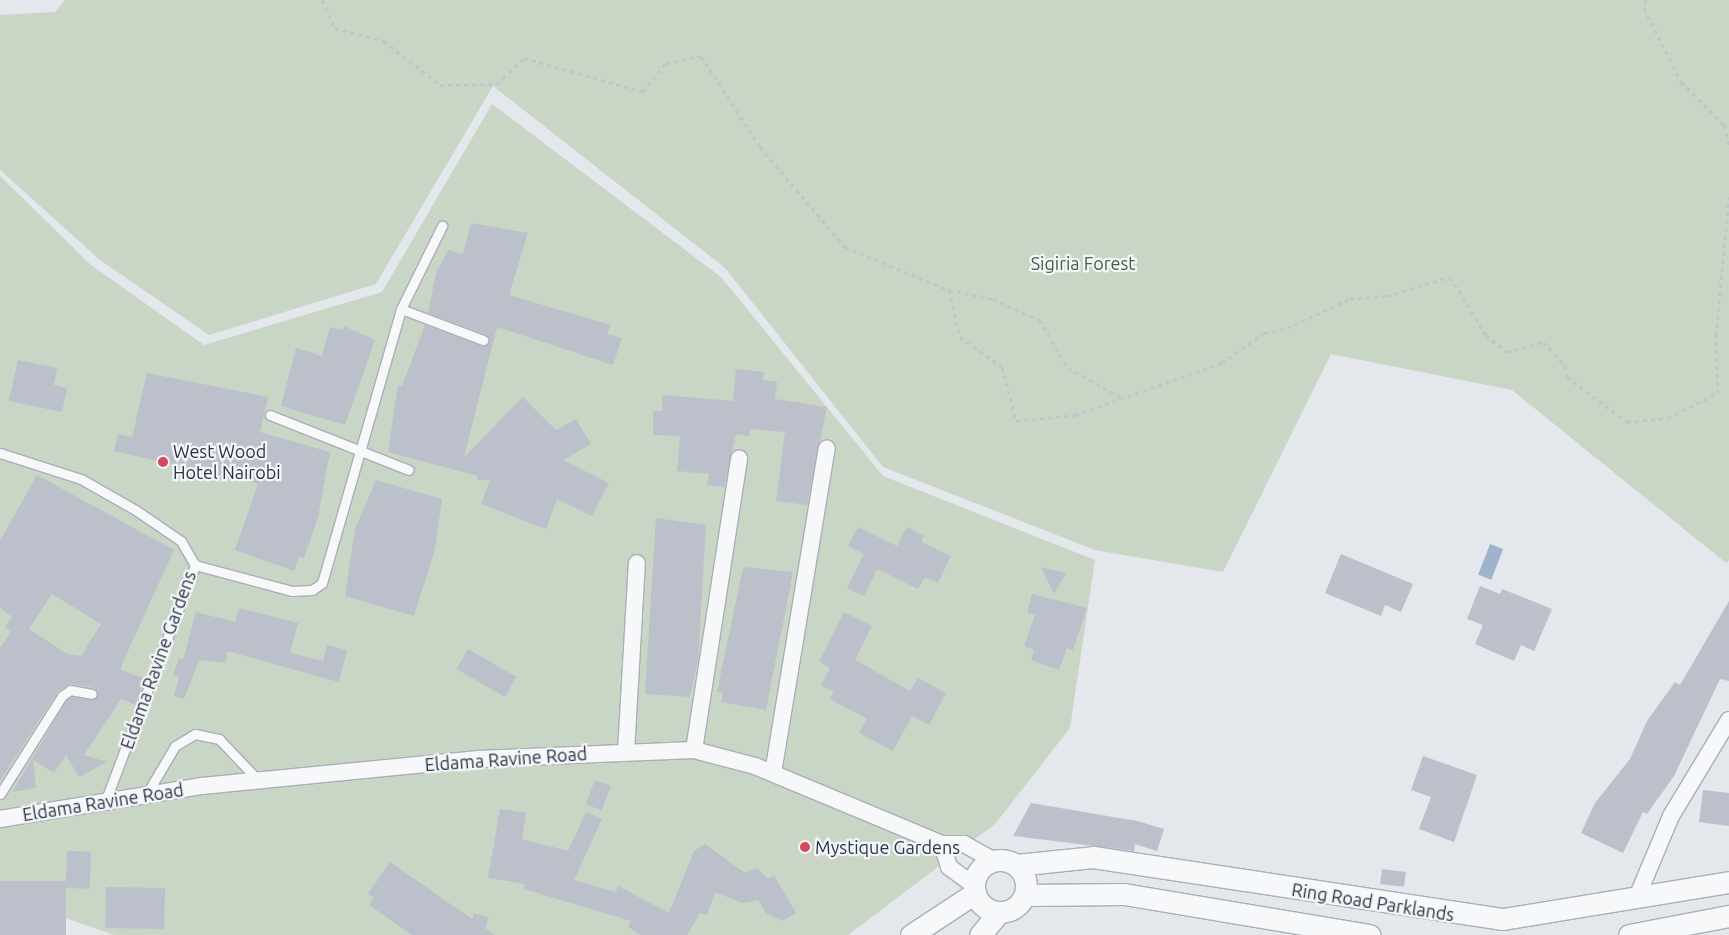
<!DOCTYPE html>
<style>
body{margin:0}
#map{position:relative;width:1729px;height:935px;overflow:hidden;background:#e4e7ec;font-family:Ubuntu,sans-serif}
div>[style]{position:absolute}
.green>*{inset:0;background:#c9d6c5}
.water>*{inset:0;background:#9fb4cc;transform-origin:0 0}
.building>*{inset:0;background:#bbc0ca;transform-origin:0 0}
.path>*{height:3px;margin-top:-1.5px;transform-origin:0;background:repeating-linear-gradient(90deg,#c2c5cb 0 4px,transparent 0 8px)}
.roads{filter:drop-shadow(1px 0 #a9aeb7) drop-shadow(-1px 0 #a9aeb7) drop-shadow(0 1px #a9aeb7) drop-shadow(0 -1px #a9aeb7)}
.service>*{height:9px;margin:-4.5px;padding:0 4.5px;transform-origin:4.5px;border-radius:4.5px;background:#f7f8fa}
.minor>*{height:16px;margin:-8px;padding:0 8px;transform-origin:8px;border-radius:8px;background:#f7f8fa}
.tertiary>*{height:21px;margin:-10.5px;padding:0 10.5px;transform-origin:10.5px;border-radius:10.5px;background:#f7f8fa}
.tertiary>.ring{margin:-10.5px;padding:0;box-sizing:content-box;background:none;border:21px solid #f7f8fa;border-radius:50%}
.dots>*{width:14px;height:14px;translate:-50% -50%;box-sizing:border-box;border:2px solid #f4f6f9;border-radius:50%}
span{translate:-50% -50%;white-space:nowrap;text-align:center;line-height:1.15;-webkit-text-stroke:4.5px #f4f6f9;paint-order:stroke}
.park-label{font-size:18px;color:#3f6138}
.poi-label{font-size:18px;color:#2b3445}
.left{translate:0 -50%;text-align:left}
.street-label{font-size:18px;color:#2b3445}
</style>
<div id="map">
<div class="green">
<i style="clip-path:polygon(65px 0,1729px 0,1729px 560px,1726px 563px,1512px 390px,1331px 354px,1223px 572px,1095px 550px,883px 467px,725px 268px,493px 86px,376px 284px,209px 335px,100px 260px,0 170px,0 15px,55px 12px)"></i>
<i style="clip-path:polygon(492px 104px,721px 277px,883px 476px,1095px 560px,1070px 728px,996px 823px,848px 935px,114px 935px,0 895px,0 176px,91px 265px,204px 345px,382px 292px)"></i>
</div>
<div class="water">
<i style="left:1490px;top:544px;width:14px;height:33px;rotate:21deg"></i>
</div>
<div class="building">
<i style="clip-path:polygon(471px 223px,528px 233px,509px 295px,611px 325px,607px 334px,622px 338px,613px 365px,497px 327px,464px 457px,523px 397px,556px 430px,576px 419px,591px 444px,563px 460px,609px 483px,592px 516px,557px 499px,546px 529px,481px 504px,490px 480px,477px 480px,477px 476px,388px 452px,398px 385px,402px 386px,425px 325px,481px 346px,489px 342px,485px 334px,428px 313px,436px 273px,448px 250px,463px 254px)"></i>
<i style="clip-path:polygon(344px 326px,375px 340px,345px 425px,281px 406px,296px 348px,322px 356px,330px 327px,343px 330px)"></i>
<i style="clip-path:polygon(18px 360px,57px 368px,54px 385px,67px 388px,62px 412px,9px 401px)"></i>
<i style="clip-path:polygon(736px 369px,764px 372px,763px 380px,777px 382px,775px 399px,827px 407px,807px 505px,776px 501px,785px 432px,750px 429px,749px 436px,736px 434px,724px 487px,707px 485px,709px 474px,677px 471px,680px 436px,653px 435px,653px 411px,662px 411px,662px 395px,733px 401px)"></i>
<i style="clip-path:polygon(147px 373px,268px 397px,260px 432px,330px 452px,318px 517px,304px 558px,299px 556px,294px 571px,235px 550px,258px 484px,114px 451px,118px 434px,132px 437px)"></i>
<i style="clip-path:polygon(evenodd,37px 475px,174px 550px,123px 662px,121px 670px,145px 679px,135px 705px,121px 699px,84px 755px,107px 762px,79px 777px,66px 755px,54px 773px,33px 760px,36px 788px,12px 792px,67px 700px,72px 697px,94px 700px,98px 695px,94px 688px,71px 684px,58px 691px,0 781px,0 648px,11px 632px,5px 627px,12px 617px,0 608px,0 541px,37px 475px,52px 594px,101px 624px,81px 656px,67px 654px,29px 629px,52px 594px)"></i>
<i style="clip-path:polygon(376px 480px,442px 499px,435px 549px,414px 616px,345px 596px,355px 529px)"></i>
<i style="clip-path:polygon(656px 518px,706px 525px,698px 660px,690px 697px,645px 694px)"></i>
<i style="clip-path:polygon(858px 527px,897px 546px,907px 527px,924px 536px,921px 542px,951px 556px,938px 583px,925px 577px,918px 589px,877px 569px,864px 596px,847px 588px,864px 554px,848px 546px)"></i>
<i style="clip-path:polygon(1341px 554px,1413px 584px,1401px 612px,1385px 605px,1381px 616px,1325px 593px)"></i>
<i style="clip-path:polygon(743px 567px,793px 572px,766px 710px,721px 702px,723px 693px,717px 692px)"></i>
<i style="clip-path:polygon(1041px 567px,1066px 573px,1054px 594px)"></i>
<i style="clip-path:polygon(1480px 586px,1500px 594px,1502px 589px,1552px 609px,1534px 651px,1521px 645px,1514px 661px,1475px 644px,1483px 625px,1467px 619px)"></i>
<i style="clip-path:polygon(1032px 594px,1087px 608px,1073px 650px,1067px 648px,1059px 670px,1031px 660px,1034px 650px,1024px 646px,1035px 615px,1027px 613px)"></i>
<i style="clip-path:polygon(1729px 601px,1729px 681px,1720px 679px,1674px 776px,1647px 814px,1643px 812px,1623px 853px,1581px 833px,1595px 803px,1630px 759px,1647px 721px,1675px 682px,1680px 685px)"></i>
<i style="clip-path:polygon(239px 608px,298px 623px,290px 653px,323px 661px,327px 645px,347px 650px,339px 682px,227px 651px,226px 663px,199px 660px,184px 699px,174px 696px,179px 677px,173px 675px,179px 658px,183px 660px,196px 612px,235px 622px)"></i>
<i style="clip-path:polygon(844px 612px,872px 626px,855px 660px,910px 691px,918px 678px,946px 693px,929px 725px,912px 716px,893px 751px,859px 733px,867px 719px,830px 699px,834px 692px,821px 685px,830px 668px,819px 662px)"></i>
<i style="left:468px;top:649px;width:56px;height:23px;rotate:30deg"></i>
<i style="clip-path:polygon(1423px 756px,1477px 775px,1454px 842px,1419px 829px,1431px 797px,1411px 790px)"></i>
<i style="left:595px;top:780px;width:17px;height:26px;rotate:21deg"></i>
<i style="clip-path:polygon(1703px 790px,1729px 793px,1729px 826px,1699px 822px)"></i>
<i style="clip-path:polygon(1031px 803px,1137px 821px,1164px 829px,1157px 851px,1135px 844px,1134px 851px,1013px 836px)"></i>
<i style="clip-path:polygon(500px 809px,526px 813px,522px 839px,568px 851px,586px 812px,602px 819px,574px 880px,615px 892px,618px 886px,669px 913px,694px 851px,705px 844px,745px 873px,757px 868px,768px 879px,774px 875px,796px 913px,782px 921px,766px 913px,758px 900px,742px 903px,715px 892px,707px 915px,700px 913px,687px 935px,641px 935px,628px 927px,631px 921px,524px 889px,525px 884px,488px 878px)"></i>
<i style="left:67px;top:851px;width:24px;height:37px;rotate:2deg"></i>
<i style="clip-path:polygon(390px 862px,472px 919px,474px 913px,489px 918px,485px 928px,495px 935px,412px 935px,369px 905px,374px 897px,368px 894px)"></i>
<i style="left:1382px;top:869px;width:24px;height:15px;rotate:7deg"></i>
<i style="left:66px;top:881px;width:54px;height:66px;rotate:90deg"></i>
<i style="left:106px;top:887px;width:59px;height:41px;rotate:1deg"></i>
</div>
<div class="path">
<i style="left:322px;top:0;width:31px;rotate:65deg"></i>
<i style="left:335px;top:28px;width:51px;rotate:14.9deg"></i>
<i style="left:384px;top:41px;width:71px;rotate:38.2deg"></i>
<i style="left:440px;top:85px;width:57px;rotate:-1deg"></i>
<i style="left:497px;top:84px;width:37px;rotate:-44deg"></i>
<i style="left:524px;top:58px;width:124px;rotate:15.9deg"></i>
<i style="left:643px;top:92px;width:37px;rotate:-52deg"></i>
<i style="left:666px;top:63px;width:36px;rotate:-11deg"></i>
<i style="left:701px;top:56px;width:108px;rotate:57deg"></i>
<i style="left:760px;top:147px;width:131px;rotate:49.6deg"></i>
<i style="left:845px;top:247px;width:113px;rotate:22.5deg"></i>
<i style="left:949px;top:290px;width:48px;rotate:76.8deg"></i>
<i style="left:960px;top:337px;width:52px;rotate:35.5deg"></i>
<i style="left:1002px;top:367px;width:56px;rotate:75.5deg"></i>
<i style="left:1016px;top:421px;width:59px;rotate:-5.8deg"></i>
<i style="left:1075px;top:415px;width:156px;rotate:-19.5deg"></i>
<i style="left:1222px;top:363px;width:52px;rotate:-35.5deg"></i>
<i style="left:1264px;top:333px;width:24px;rotate:-12deg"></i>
<i style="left:1287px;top:328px;width:69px;rotate:-24.7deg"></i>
<i style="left:1350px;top:299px;width:37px;rotate:-5deg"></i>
<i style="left:1387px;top:296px;width:66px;rotate:-16.8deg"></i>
<i style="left:1450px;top:277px;width:68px;rotate:58.2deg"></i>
<i style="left:1486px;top:335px;width:27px;rotate:39deg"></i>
<i style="left:1507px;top:352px;width:37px;rotate:-16deg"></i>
<i style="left:1543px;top:342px;width:33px;rotate:47deg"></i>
<i style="left:1565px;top:366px;width:11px;rotate:80deg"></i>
<i style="left:1567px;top:377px;width:75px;rotate:36.9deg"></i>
<i style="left:1627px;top:422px;width:41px;rotate:-5.6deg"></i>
<i style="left:1668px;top:418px;width:56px;rotate:-26.6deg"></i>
<i style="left:1718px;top:393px;width:58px;rotate:-92deg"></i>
<i style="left:1716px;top:335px;width:139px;rotate:-84.6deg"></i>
<i style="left:1646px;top:0;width:8px;rotate:104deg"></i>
<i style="left:1644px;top:8px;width:83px;rotate:63.4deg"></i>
<i style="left:1681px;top:82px;width:61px;rotate:45deg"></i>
<i style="left:1724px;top:125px;width:22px;rotate:77deg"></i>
<i style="left:949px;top:290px;width:45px;rotate:11.6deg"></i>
<i style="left:993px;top:299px;width:51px;rotate:24.5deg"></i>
<i style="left:1039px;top:320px;width:56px;rotate:58.9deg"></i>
<i style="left:1068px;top:368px;width:60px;rotate:28.7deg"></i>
</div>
<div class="roads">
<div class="service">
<i style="left:401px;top:309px;width:88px;rotate:20.7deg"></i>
<i style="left:270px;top:415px;width:149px;rotate:21.6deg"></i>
<i style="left:0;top:453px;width:85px;rotate:17.8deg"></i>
<i style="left:81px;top:479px;width:64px;rotate:29.7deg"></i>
<i style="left:137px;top:511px;width:53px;rotate:34.3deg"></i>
<i style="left:181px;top:541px;width:28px;rotate:60deg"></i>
<i style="left:195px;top:565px;width:254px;rotate:110.8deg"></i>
<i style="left:195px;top:565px;width:100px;rotate:15deg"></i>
<i style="left:292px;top:591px;width:20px;rotate:-3deg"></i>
<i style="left:312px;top:590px;width:12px;rotate:-35deg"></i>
<i style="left:322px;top:583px;width:285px;rotate:-73.9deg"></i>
<i style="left:401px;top:309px;width:93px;rotate:-63.7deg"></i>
<i style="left:0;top:794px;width:116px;rotate:-57.7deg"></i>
<i style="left:62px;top:696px;width:10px;rotate:-37deg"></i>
<i style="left:70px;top:690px;width:22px;rotate:10deg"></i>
<i style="left:146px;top:795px;width:57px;rotate:-59.4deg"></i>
<i style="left:175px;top:746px;width:23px;rotate:-31deg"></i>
<i style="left:195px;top:734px;width:25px;rotate:12deg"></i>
<i style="left:219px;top:739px;width:57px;rotate:46.4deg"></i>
</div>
<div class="minor">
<i style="left:694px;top:750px;width:295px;rotate:-81.2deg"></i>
<i style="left:626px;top:752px;width:189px;rotate:-86.7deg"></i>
<i style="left:773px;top:773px;width:329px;rotate:-80.6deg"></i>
<i style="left:0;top:819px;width:205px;rotate:-9.3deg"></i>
<i style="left:202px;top:786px;width:278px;rotate:-5.6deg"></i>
<i style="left:479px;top:759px;width:215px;rotate:-2.4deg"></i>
<i style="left:694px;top:750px;width:63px;rotate:14.7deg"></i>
<i style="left:755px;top:766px;width:203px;rotate:22.6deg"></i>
<i style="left:942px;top:844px;width:22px"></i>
<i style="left:964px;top:844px;width:33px;rotate:29deg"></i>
<i style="left:942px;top:844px;width:24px;rotate:73deg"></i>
<i style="left:949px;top:867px;width:31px;rotate:36deg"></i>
<i style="left:1637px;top:897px;width:88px;rotate:-67.2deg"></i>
<i style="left:1671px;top:816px;width:112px;rotate:-58.9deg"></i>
</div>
<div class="tertiary">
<i class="ring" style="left:974px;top:860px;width:31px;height:31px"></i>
<i style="left:1016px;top:865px;width:77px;rotate:-5.9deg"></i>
<i style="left:1093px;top:857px;width:415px;rotate:8.6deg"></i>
<i style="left:1503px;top:919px;width:229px;rotate:-9.3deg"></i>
<i style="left:1025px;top:895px;width:99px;rotate:-0.6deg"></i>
<i style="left:1124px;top:894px;width:249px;rotate:9.5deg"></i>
<i style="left:911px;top:935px;width:77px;rotate:-33.3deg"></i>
<i style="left:980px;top:935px;width:30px;rotate:-50deg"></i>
<i style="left:1629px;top:935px;width:102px;rotate:-10.8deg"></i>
</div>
</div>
<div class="dots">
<i style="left:163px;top:462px;background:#d1495b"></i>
<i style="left:805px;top:847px;background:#d1495b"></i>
</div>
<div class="park-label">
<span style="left:1083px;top:263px">Sigiria Forest</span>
</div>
<div class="poi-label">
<span class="left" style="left:173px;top:462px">West Wood<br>Hotel Nairobi</span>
<span class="left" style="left:815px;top:847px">Mystique Gardens</span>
</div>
<div class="street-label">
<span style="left:158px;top:660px;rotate:-70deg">Eldama Ravine Gardens</span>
<span style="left:506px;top:759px;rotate:-4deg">Eldama Ravine Road</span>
<span style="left:103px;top:802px;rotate:-9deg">Eldama Ravine Road</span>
<span style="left:1373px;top:902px;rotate:9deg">Ring Road Parklands</span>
</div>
</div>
